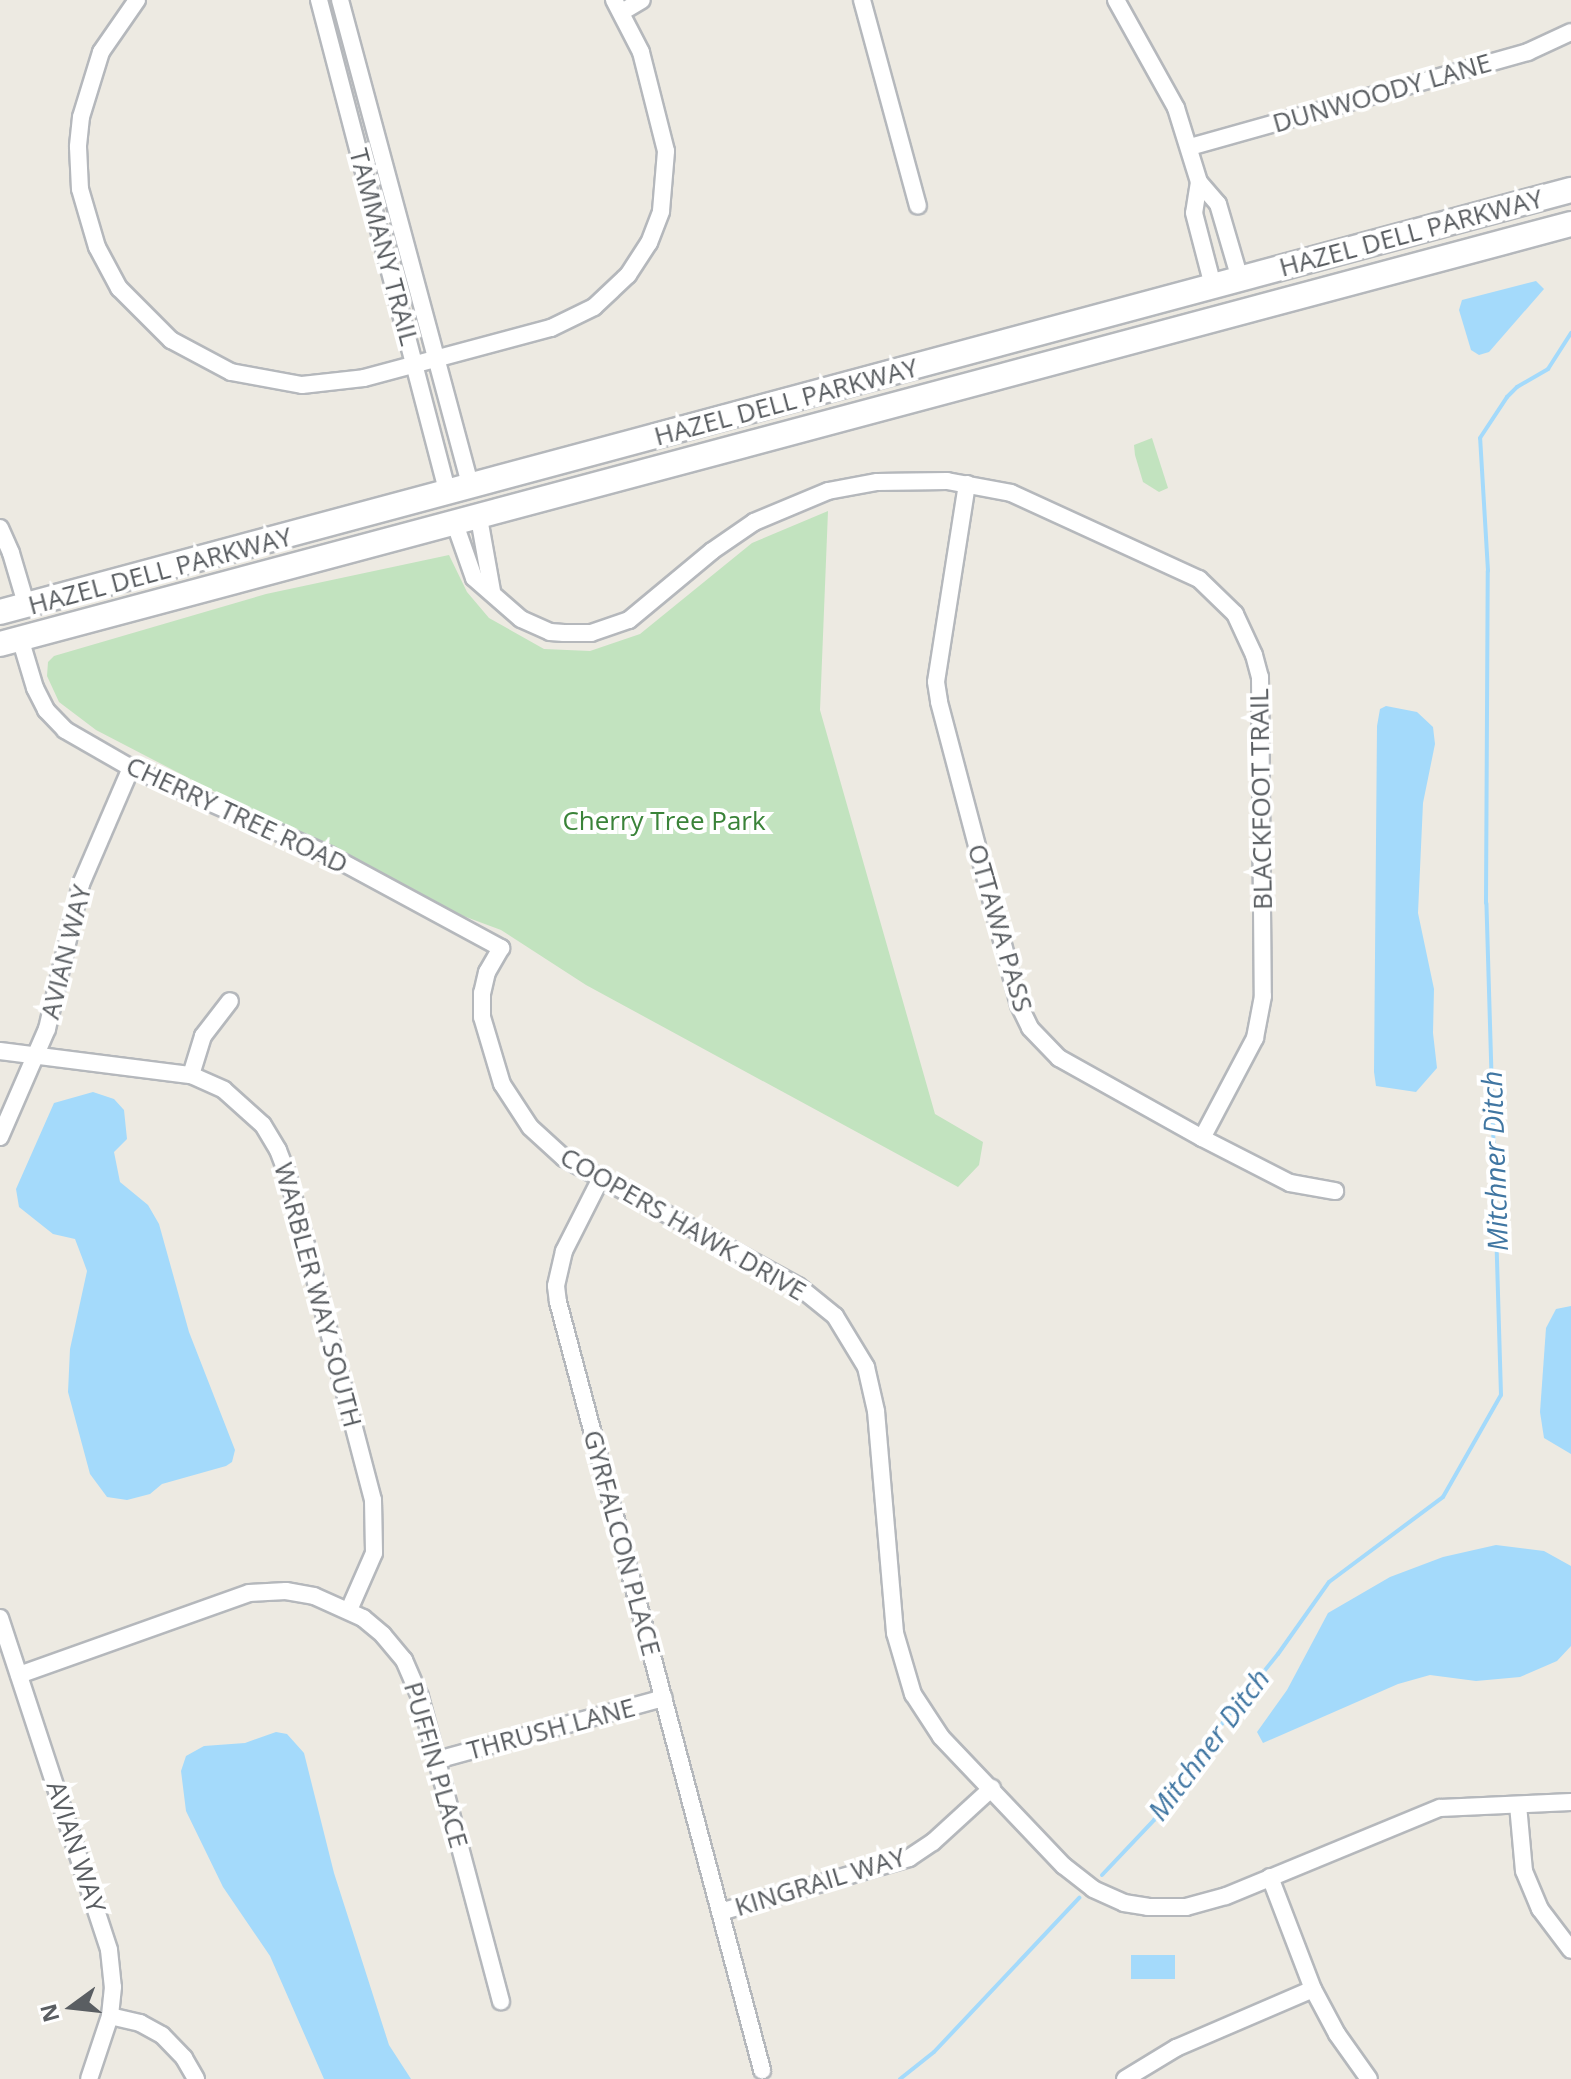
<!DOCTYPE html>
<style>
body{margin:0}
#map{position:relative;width:1571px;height:2079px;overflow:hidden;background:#edeae2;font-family:"Open Sans",sans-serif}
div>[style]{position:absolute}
.green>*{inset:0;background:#c2e3bf}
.water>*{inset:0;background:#a4dafb;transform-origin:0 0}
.stream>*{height:4px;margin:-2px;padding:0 2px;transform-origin:2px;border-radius:2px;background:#a4dafb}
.roads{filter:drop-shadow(2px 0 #b5b8bc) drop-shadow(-2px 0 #b5b8bc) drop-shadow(0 2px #b5b8bc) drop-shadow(0 -2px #b5b8bc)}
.minor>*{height:16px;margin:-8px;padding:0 8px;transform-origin:8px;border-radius:8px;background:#fff}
.secondary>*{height:24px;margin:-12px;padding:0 12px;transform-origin:12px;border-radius:12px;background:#fff}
span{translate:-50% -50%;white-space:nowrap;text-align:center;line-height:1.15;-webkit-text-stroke:8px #fff;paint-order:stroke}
.street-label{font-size:26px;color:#5a5e62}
.park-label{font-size:26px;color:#3a8339}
.water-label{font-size:28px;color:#4076a2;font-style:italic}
.north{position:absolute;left:32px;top:1967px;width:80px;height:80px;-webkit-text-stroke:6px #fff;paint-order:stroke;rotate:255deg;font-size:22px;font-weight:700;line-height:32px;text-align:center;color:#5a5e62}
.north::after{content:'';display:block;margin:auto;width:28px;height:36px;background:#5a5e62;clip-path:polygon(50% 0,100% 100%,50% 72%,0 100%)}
</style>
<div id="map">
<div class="green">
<i style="clip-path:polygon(1152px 438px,1168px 488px,1159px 492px,1143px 482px,1135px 455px,1134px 445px)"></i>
<i style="clip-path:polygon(828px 511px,820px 710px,935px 1114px,983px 1142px,979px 1165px,958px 1187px,586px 985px,501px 930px,431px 904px,96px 730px,59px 702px,47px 676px,48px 662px,54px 656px,266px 594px,449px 555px,467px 592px,489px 618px,544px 649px,590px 651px,640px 634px,752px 543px)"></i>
</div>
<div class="water">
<i style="clip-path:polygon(1536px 281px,1544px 289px,1489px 352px,1479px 355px,1471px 350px,1459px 310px,1462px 300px)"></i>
<i style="clip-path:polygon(1386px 706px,1417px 712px,1433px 727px,1435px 744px,1423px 803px,1418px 913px,1434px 989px,1433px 1033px,1437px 1068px,1416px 1092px,1376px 1086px,1374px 1072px,1377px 726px,1380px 709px)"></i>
<i style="clip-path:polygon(93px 1092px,114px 1099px,124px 1110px,127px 1139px,114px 1152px,120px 1182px,148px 1205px,159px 1224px,189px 1332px,235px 1450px,232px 1462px,226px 1466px,162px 1484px,150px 1494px,127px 1500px,107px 1497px,90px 1474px,68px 1392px,70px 1349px,87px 1271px,83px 1260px,75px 1239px,53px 1234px,19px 1207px,16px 1189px,54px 1103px)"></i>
<i style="clip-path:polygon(1571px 1306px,1571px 1454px,1544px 1438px,1540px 1412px,1546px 1328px,1556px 1309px)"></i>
<i style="clip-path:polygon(1496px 1545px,1544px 1551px,1571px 1566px,1571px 1646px,1557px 1661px,1520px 1677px,1476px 1681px,1430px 1675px,1398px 1684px,1263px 1743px,1257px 1732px,1287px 1690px,1328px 1613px,1390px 1577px,1443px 1557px)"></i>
<i style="clip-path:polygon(276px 1732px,287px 1734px,304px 1753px,334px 1873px,389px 2045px,411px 2079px,324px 2079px,270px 1956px,223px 1887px,186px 1811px,181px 1771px,186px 1756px,204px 1746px,245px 1743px)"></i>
<i style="left:1131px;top:1955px;width:44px;height:24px"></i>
</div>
<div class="stream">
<i style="left:1102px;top:1875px;width:76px;rotate:-46.6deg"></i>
<i style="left:1154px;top:1820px;width:84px;rotate:-56.1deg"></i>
<i style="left:1201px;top:1750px;width:123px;rotate:-51.3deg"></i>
<i style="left:1278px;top:1654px;width:88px;rotate:-54.7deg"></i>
<i style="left:1329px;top:1582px;width:142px;rotate:-36.7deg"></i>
<i style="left:1443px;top:1497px;width:117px;rotate:-60.4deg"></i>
<i style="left:1501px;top:1395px;width:492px;rotate:-91.7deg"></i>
<i style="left:1486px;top:903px;width:332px;rotate:-89.7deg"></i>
<i style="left:1488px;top:571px;width:133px;rotate:-93.4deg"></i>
<i style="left:1480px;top:438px;width:49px;rotate:-56.6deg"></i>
<i style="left:1507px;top:397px;width:14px;rotate:-45deg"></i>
<i style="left:1517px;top:387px;width:36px;rotate:-30deg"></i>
<i style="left:1548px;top:369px;width:43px;rotate:-57.4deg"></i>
<i style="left:900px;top:2079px;width:43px;rotate:-38.5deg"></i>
<i style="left:934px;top:2052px;width:212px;rotate:-46.7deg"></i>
</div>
<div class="roads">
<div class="minor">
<i style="left:137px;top:0;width:63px;rotate:124.7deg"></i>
<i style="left:101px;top:52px;width:68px;rotate:107.1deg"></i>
<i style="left:81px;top:117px;width:30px;rotate:96deg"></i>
<i style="left:78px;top:147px;width:42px;rotate:87.3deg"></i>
<i style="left:80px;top:189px;width:60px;rotate:73.7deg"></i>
<i style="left:97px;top:247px;width:47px;rotate:61.8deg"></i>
<i style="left:119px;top:288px;width:74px;rotate:45deg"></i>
<i style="left:171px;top:340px;width:68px;rotate:28.1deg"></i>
<i style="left:231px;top:372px;width:72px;rotate:10.4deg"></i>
<i style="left:302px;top:385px;width:62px;rotate:-6.4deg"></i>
<i style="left:364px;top:378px;width:194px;rotate:-15deg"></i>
<i style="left:551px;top:328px;width:48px;rotate:-26deg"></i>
<i style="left:594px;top:307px;width:47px;rotate:-43.3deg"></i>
<i style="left:628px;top:275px;width:38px;rotate:-57deg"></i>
<i style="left:649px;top:243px;width:34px;rotate:-69deg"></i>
<i style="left:661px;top:211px;width:60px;rotate:-85.2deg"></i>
<i style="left:666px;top:151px;width:102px;rotate:-104.2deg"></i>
<i style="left:641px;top:52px;width:59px;rotate:-117.4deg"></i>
<i style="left:319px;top:0;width:511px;rotate:75.36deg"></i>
<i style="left:340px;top:0;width:505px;rotate:74.97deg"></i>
<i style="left:862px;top:0;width:213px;rotate:74.8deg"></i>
<i style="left:1116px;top:0;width:124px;rotate:60.9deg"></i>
<i style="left:1176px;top:108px;width:77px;rotate:72.7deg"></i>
<i style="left:1199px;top:182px;width:29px;rotate:49deg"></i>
<i style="left:1218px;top:204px;width:78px;rotate:73.7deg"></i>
<i style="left:622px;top:12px;width:23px;rotate:-31deg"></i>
<i style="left:1190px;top:147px;width:351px;rotate:-15.7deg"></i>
<i style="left:1528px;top:52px;width:47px;rotate:-24.9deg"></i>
<i style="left:1199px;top:182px;width:31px;rotate:99deg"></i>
<i style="left:1194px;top:213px;width:75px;rotate:75.4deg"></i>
<i style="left:967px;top:484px;width:200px;rotate:98.9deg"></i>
<i style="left:936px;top:682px;width:20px;rotate:81deg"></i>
<i style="left:939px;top:702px;width:313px;rotate:75.2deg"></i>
<i style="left:1019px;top:1005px;width:25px;rotate:64deg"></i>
<i style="left:1030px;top:1028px;width:42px;rotate:46deg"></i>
<i style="left:1059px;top:1058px;width:164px;rotate:29.2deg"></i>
<i style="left:1202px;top:1138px;width:99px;rotate:27.1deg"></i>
<i style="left:1290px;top:1183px;width:46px;rotate:10.1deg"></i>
<i style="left:479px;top:518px;width:74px;rotate:79.9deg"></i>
<i style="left:455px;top:524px;width:57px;rotate:70.6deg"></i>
<i style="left:474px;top:578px;width:62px;rotate:41.1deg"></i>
<i style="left:521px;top:619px;width:32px;rotate:24deg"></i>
<i style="left:550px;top:632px;width:14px;rotate:4deg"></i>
<i style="left:564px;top:633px;width:27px"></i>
<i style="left:591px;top:633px;width:40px;rotate:-18.9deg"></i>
<i style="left:629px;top:620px;width:108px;rotate:-39.7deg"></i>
<i style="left:712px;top:551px;width:51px;rotate:-34.6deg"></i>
<i style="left:754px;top:522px;width:80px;rotate:-22.7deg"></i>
<i style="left:828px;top:491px;width:50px;rotate:-10.4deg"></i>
<i style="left:877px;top:482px;width:70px;rotate:-0.8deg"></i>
<i style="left:947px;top:481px;width:65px;rotate:10.6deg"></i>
<i style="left:1011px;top:493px;width:207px;rotate:24.6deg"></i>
<i style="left:1199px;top:579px;width:50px;rotate:44.2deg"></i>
<i style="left:1235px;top:614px;width:45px;rotate:65.1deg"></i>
<i style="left:1254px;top:655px;width:23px;rotate:75deg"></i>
<i style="left:1260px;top:677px;width:319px;rotate:89.5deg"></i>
<i style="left:1263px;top:996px;width:43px;rotate:100.8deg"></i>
<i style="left:1255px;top:1038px;width:113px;rotate:117.9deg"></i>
<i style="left:0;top:528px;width:27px;rotate:66deg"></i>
<i style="left:11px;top:553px;width:56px;rotate:73.5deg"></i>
<i style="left:20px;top:638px;width:52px;rotate:73.3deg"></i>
<i style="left:35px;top:688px;width:25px;rotate:63deg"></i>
<i style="left:46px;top:710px;width:28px;rotate:46deg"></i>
<i style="left:65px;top:730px;width:76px;rotate:29.9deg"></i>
<i style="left:131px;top:768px;width:216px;rotate:23.7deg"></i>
<i style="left:329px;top:855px;width:196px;rotate:28.4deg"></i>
<i style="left:501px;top:948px;width:28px;rotate:120deg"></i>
<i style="left:487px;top:972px;width:22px;rotate:103deg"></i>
<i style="left:482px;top:993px;width:24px;rotate:90deg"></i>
<i style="left:482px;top:1017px;width:70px;rotate:73.4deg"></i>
<i style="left:502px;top:1084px;width:51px;rotate:56.9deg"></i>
<i style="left:530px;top:1127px;width:46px;rotate:42.4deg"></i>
<i style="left:564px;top:1158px;width:267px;rotate:28.7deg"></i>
<i style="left:798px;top:1286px;width:48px;rotate:39deg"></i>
<i style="left:835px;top:1316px;width:60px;rotate:58.7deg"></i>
<i style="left:866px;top:1367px;width:45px;rotate:77.2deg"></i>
<i style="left:876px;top:1411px;width:223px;rotate:85.1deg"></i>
<i style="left:895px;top:1633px;width:64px;rotate:73.6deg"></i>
<i style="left:913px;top:1694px;width:51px;rotate:56.9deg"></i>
<i style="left:941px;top:1737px;width:178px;rotate:46.4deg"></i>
<i style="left:1064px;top:1866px;width:37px;rotate:38deg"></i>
<i style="left:1093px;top:1889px;width:34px;rotate:24deg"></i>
<i style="left:1124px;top:1903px;width:24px;rotate:9deg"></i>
<i style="left:1148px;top:1907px;width:38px"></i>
<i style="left:1186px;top:1907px;width:41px;rotate:-15.4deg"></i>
<i style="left:1226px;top:1896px;width:231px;rotate:-22.4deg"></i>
<i style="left:1440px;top:1808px;width:131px;rotate:-2.6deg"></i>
<i style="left:0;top:1051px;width:193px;rotate:7.2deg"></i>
<i style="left:191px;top:1075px;width:36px;rotate:24deg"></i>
<i style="left:224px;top:1090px;width:52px;rotate:41.9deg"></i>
<i style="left:263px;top:1125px;width:29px;rotate:59deg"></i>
<i style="left:278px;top:1150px;width:28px;rotate:69deg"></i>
<i style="left:288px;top:1176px;width:335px;rotate:75.3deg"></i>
<i style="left:373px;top:1500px;width:53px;rotate:88.9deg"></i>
<i style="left:374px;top:1553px;width:62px;rotate:113.7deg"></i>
<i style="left:191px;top:1075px;width:41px;rotate:-72.9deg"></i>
<i style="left:203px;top:1036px;width:44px;rotate:-52.4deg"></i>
<i style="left:0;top:1137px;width:118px;rotate:-66.5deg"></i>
<i style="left:47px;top:1029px;width:149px;rotate:-76.8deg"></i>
<i style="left:81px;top:884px;width:126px;rotate:-66.7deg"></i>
<i style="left:600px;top:1180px;width:80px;rotate:116.9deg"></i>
<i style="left:564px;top:1251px;width:36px;rotate:103deg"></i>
<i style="left:556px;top:1286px;width:16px;rotate:83deg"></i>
<i style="left:558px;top:1302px;width:795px;rotate:75.12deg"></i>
<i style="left:0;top:1618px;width:349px;rotate:71.8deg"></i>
<i style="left:109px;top:1950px;width:37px;rotate:84deg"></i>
<i style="left:113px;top:1987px;width:29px;rotate:96deg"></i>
<i style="left:110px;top:2016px;width:66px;rotate:108.4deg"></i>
<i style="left:19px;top:1675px;width:244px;rotate:-19.6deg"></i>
<i style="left:249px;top:1593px;width:37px;rotate:-3deg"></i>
<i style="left:286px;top:1591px;width:28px;rotate:10deg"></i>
<i style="left:314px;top:1596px;width:54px;rotate:24.2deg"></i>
<i style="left:363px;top:1618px;width:26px;rotate:40deg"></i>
<i style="left:383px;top:1635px;width:33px;rotate:50deg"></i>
<i style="left:404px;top:1660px;width:40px;rotate:66.6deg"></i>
<i style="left:420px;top:1697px;width:315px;rotate:75.1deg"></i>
<i style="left:437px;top:1760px;width:235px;rotate:-15.3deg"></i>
<i style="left:1518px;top:1805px;width:66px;rotate:84.8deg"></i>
<i style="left:1524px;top:1871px;width:41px;rotate:67.2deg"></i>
<i style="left:1540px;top:1909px;width:51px;rotate:52.9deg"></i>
<i style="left:1270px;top:1877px;width:120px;rotate:69deg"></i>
<i style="left:1313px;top:1989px;width:51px;rotate:61.9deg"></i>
<i style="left:1337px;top:2034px;width:55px;rotate:54.6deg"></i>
<i style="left:720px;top:1912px;width:197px;rotate:-15.9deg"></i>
<i style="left:909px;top:1858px;width:29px;rotate:-34deg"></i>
<i style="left:933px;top:1842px;width:80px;rotate:-42.5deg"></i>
<i style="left:110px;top:2016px;width:31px;rotate:13deg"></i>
<i style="left:140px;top:2023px;width:25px;rotate:29deg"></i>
<i style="left:162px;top:2035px;width:32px;rotate:46deg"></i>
<i style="left:184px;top:2058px;width:24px;rotate:60deg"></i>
<i style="left:1125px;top:2079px;width:60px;rotate:-31.3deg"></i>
<i style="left:1176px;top:2048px;width:149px;rotate:-23.3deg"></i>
</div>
<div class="secondary">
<i style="left:0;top:612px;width:1627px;rotate:-15.04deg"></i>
<i style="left:0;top:644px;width:1626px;rotate:-14.97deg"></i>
</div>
</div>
<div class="street-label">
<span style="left:1382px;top:93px;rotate:-16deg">DUNWOODY LANE</span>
<span style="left:1411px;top:233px;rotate:-15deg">HAZEL DELL PARKWAY</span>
<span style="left:384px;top:247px;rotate:75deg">TAMMANY TRAIL</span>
<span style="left:786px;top:402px;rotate:-15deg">HAZEL DELL PARKWAY</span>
<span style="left:160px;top:571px;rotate:-15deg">HAZEL DELL PARKWAY</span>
<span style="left:1261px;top:799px;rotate:-91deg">BLACKFOOT TRAIL</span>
<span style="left:237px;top:815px;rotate:25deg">CHERRY TREE ROAD</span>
<span style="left:1000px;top:928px;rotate:74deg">OTTAWA PASS</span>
<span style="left:66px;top:952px;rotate:-76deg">AVIAN WAY</span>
<span style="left:683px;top:1224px;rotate:30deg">COOPERS HAWK DRIVE</span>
<span style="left:318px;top:1295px;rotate:75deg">WARBLER WAY SOUTH</span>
<span style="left:622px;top:1543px;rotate:75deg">GYRFALCON PLACE</span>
<span style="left:551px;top:1729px;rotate:-15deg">THRUSH LANE</span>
<span style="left:436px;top:1765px;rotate:74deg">PUFFIN PLACE</span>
<span style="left:76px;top:1847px;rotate:72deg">AVIAN WAY</span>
<span style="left:820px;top:1882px;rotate:-17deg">KINGRAIL WAY</span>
</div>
<div class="park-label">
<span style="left:664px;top:821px">Cherry Tree Park</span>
</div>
<div class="water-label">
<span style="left:1494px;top:1161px;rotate:-92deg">Mitchner Ditch</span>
<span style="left:1208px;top:1744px;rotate:-53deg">Mitchner Ditch</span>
</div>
<div class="north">N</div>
</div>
